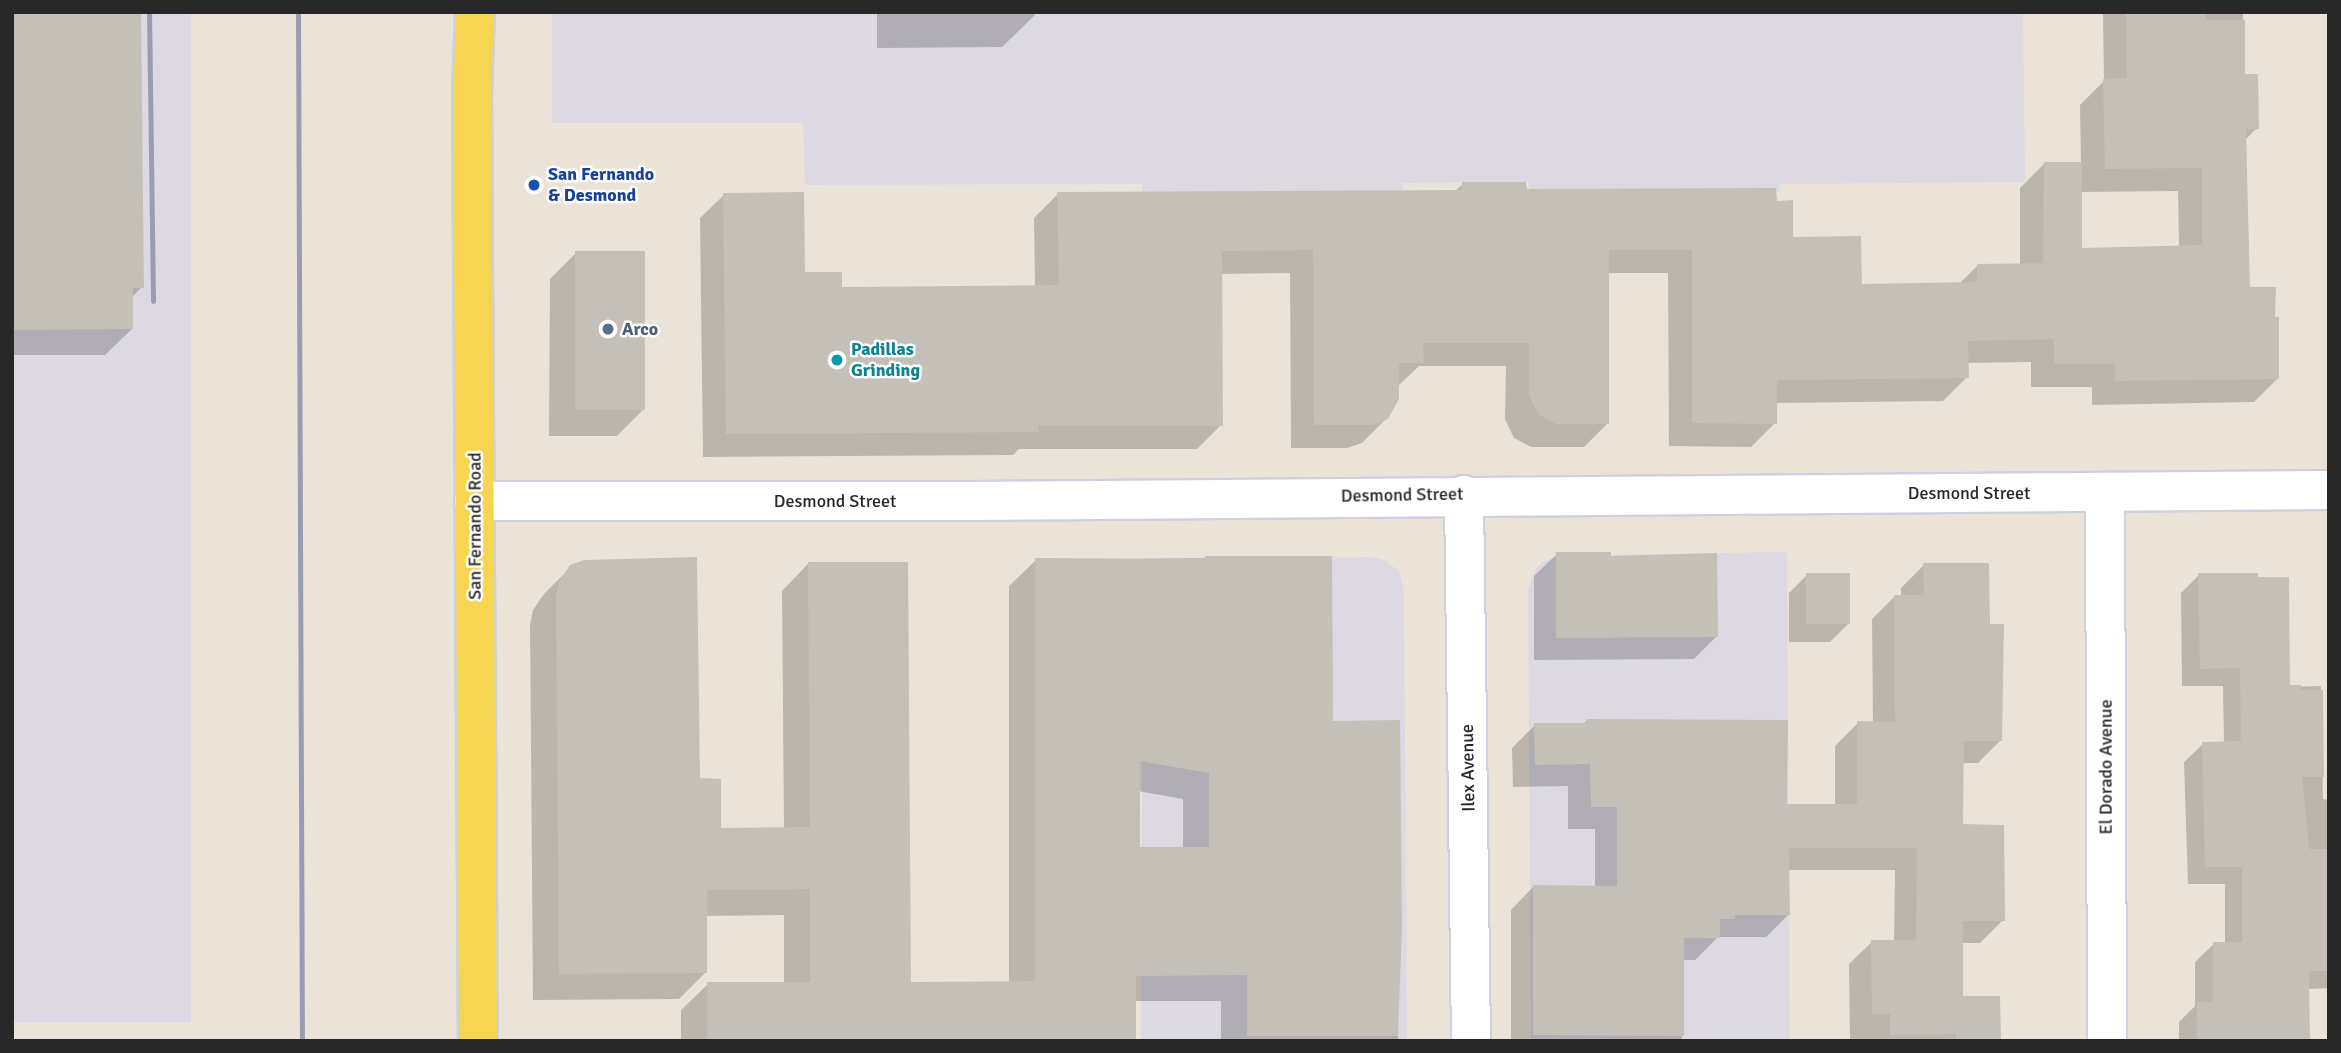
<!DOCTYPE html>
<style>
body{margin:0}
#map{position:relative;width:2341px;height:1053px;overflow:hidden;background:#ebe3d7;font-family:Signika,sans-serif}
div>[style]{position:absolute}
.industrial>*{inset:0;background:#dcd9e2;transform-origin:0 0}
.shadow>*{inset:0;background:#0003}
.building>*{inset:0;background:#c5c0b7;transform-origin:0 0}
.roads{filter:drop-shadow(2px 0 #cdd0e1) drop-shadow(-2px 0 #cdd0e1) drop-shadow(0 2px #cdd0e1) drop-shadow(0 -2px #cdd0e1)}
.street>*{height:38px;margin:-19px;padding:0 19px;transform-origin:19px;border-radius:19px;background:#fff}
.primary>*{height:38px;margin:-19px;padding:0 19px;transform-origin:19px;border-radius:19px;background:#f5d552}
.rail>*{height:5px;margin:-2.5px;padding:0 2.5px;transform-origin:2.5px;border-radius:2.5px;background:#9a9db2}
.dots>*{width:19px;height:19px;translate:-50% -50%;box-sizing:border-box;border:4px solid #fff;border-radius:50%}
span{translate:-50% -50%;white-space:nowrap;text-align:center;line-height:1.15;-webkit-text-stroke:5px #fff;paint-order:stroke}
.transit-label{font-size:18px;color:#164399;font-weight:700}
.left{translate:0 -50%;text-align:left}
.service-label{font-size:18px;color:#4e5e75;font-weight:700}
.culture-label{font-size:18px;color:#0d838f;font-weight:700}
.street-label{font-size:18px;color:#272727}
.frame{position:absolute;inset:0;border:14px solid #272727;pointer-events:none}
</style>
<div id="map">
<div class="industrial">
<i style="left:12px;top:12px;width:179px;height:1010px"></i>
<i style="clip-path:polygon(552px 12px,2023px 12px,2025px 182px,1780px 184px,1779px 192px,1529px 193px,1529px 182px,1403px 183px,1403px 194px,1142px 195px,1142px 184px,805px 185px,803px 123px,552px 123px)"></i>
<i style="clip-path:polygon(1787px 552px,1790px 1041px,1531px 1041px,1528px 591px,1534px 572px,1542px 562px,1560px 556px)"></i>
<i style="clip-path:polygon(1374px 557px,1384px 560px,1399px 571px,1404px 591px,1407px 1041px,1141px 1041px,1143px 558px)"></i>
</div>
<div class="shadow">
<i style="clip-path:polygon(12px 12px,142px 287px,131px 298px,132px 329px,105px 355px,12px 355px)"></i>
<i style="clip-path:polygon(877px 12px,1034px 12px,1035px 15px,1002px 47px,877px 48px)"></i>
<i style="clip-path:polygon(evenodd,2103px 12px,2243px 12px,2244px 76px,2257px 128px,2245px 140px,2248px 289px,2278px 378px,2254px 402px,2092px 405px,2092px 387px,2031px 387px,2031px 362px,1967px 363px,1967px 377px,1943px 401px,1775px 403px,1775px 423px,1751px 447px,1669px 446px,1668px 273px,1607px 273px,1608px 423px,1584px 447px,1531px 447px,1514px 438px,1505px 419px,1506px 366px,1419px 366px,1397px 387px,1387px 418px,1362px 443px,1347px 448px,1291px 448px,1290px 273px,1220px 274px,1221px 425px,1197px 449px,1019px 449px,1013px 455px,703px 457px,700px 218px,724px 195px,803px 274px,841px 289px,1035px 287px,1034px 218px,1058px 194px,1455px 191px,1463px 184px,1525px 190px,1775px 203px,1791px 238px,1860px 285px,1959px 284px,1977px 266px,2020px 265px,2020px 188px,2044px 164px,2081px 164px,2080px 105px,2104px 81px,2103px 12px,2178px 191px,2179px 247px,2080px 249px,2080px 192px,2178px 191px)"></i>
<i style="clip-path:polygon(576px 253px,643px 410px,617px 436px,549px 436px,550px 279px)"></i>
<i style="clip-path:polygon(1557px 554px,1609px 558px,1716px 637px,1694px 659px,1534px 660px,1534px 576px)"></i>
<i style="clip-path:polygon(evenodd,1330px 557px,1331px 722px,1399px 722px,1398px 1041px,1221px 1041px,1221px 1001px,1134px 1001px,1134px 1041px,681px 1041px,681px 1010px,708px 984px,784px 983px,784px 915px,705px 916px,705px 973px,679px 999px,533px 1000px,530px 624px,533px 610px,544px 594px,571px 567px,698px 780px,719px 829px,784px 829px,782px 591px,808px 564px,909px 983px,1009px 983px,1009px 586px,1036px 560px,1330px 557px,1138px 791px,1183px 799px,1183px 849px,1138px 849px,1138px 791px)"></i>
<i style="clip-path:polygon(1924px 565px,1988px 626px,2001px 740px,1978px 763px,1962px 763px,1961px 826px,2003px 920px,1980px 943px,1961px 943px,1962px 998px,1999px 1041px,1850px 1041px,1849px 964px,1872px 942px,1894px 942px,1895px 870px,1788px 870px,1788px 915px,1766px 937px,1718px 937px,1695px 960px,1683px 960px,1682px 1041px,1511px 1041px,1511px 910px,1533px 887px,1595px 887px,1595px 829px,1568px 829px,1568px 786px,1513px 787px,1512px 748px,1535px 725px,1583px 725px,1587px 720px,1785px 806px,1835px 806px,1835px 746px,1858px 723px,1873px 723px,1872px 619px,1895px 596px,1901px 596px,1901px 588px)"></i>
<i style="clip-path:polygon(1807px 575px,1849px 623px,1830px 642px,1789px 642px,1789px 593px)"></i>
<i style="clip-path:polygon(2199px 575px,2289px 687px,2321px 686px,2323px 799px,2329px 800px,2329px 988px,2308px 989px,2309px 1041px,2179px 1041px,2179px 1022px,2195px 1006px,2195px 962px,2214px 944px,2225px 944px,2225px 884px,2188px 884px,2184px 762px,2203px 744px,2224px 744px,2223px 686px,2182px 686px,2181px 593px)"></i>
</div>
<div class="building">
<i style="clip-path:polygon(12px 12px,141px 12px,144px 288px,133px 288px,133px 329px,12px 330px)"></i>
<i style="clip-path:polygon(2126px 12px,2206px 12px,2206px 20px,2245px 20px,2245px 74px,2258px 74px,2259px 129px,2246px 129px,2250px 287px,2276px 287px,2275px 317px,2279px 317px,2279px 379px,2115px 381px,2115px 364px,2054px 364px,2054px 339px,1968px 341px,1969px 378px,1777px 380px,1777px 424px,1692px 423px,1692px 250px,1609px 250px,1609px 424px,1556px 424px,1538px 414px,1529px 395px,1529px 343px,1423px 343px,1424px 363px,1399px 363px,1399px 399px,1388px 419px,1372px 425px,1314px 425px,1313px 250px,1222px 251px,1223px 426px,1038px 426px,1039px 432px,726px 434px,723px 193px,804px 192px,805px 272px,842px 272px,842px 287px,1059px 285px,1057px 192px,1462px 190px,1462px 182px,1526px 182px,1527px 189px,1776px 188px,1777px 201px,1793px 200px,1793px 237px,1861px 236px,1862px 284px,1977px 282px,1977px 264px,2043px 263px,2044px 162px,2082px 162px,2082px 248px,2202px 245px,2202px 168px,2105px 169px,2103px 79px,2127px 78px)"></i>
<i style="left:575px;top:251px;width:70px;height:159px"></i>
<i style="clip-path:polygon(1556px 552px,1611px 552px,1611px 556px,1717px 553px,1718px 637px,1556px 638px)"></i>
<i style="clip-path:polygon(evenodd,1205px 556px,1332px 556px,1333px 721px,1400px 720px,1402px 927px,1398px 1036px,1247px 1036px,1247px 975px,1136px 976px,1136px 1041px,707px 1041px,707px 982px,810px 982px,810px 889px,707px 890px,707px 973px,559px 974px,556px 596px,559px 582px,570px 565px,584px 560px,697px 557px,700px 778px,721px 779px,721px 828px,810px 827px,808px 562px,908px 562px,911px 982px,1035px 981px,1035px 558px,1205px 559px,1205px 556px,1140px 761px,1209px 773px,1209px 847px,1140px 847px,1140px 761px)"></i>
<i style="clip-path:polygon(1923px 563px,1989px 563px,1990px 624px,2004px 624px,2002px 741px,1964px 741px,1963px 824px,2004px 825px,2005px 921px,1963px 921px,1963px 996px,2000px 996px,2001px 1041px,1956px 1041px,1956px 1034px,1890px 1035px,1890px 1014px,1872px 1014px,1871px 940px,1916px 940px,1917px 848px,1789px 848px,1790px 915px,1735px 915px,1735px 919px,1720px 919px,1720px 938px,1684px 938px,1684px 1036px,1533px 1035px,1533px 885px,1617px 886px,1617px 807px,1591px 807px,1590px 764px,1535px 765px,1534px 723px,1587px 723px,1587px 719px,1788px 720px,1787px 804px,1857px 804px,1857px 721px,1895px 722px,1894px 595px,1924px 595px)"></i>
<i style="left:1806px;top:573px;width:44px;height:51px"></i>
<i style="clip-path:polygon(2198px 573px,2258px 573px,2258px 577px,2289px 577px,2290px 685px,2301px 685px,2301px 690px,2323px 690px,2324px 777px,2302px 777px,2309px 849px,2329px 849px,2329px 971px,2309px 971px,2310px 1041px,2197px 1041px,2197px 1002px,2213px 1002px,2213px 942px,2242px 942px,2242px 867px,2205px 867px,2202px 742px,2241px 741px,2240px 668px,2200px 669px)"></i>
</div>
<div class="roads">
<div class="street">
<i style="left:2105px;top:492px;width:549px;rotate:89.79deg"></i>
<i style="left:1464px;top:495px;width:546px;rotate:89.27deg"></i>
<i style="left:474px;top:501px;width:498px"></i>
<i style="left:972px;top:501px;width:1357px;rotate:-0.46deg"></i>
</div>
<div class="primary">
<i style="left:475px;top:12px;width:81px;rotate:92.1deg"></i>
<i style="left:472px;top:93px;width:948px;rotate:89.64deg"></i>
</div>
</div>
<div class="rail">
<i style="left:149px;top:12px;width:289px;rotate:89.2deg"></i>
<i style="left:298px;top:12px;width:1029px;rotate:89.78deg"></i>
</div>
<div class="dots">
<i style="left:534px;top:185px;background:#1a4fb4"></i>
<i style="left:608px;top:329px;background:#5c6f8a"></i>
<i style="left:837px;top:360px;background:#0f9aa8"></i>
</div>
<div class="transit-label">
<span class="left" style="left:548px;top:185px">San Fernando<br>&amp; Desmond</span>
</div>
<div class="service-label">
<span class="left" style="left:622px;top:329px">Arco</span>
</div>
<div class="culture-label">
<span class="left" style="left:851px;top:360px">Padillas<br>Grinding</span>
</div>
<div class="street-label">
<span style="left:1969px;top:493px">Desmond Street</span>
<span style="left:1402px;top:495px;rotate:-1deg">Desmond Street</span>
<span style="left:835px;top:501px">Desmond Street</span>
<span style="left:475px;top:526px;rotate:-90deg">San Fernando Road</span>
<span style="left:2106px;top:767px;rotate:-90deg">El Dorado Avenue</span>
<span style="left:1468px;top:768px;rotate:-91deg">Ilex Avenue</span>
</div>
<div class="frame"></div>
</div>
